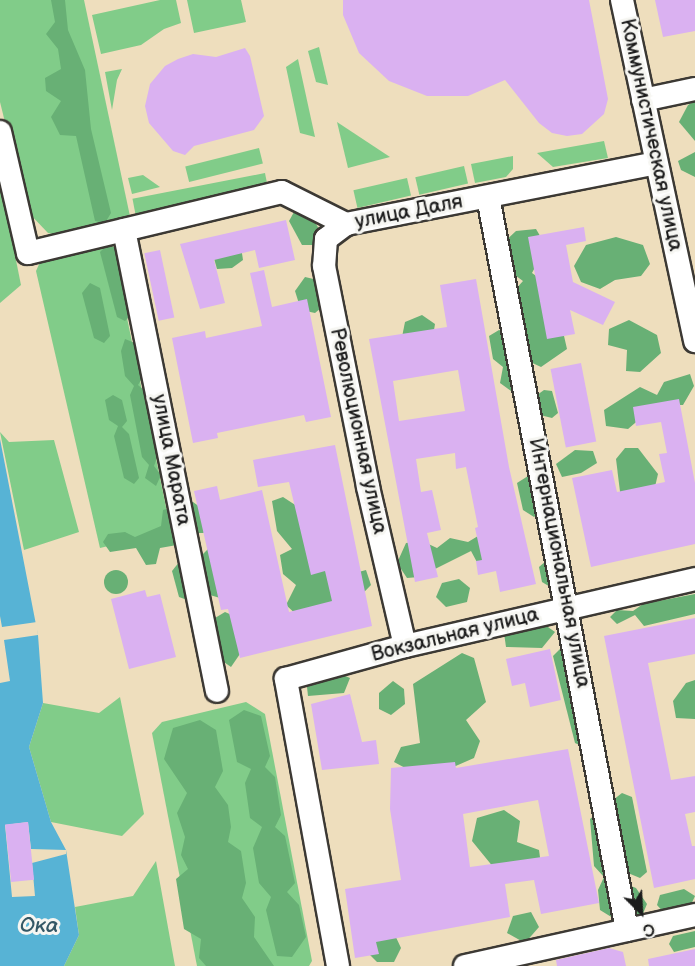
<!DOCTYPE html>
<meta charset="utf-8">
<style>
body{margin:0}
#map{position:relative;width:695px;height:966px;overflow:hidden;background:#eedebd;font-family:"Balsamiq Sans",sans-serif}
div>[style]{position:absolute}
.green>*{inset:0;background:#81cc89;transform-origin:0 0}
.forest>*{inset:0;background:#68b075}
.round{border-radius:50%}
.water>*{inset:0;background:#57b3d5}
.pier>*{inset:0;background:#eedebd}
.building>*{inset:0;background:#dab1f1;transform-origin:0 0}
.roads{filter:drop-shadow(2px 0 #3c3934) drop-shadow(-2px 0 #3c3934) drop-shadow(0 2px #3c3934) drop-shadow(0 -2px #3c3934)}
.minor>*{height:22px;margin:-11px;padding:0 11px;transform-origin:11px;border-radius:11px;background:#fff}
span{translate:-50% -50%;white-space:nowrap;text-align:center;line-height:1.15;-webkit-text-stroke:6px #f6f6f2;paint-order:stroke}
.street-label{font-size:20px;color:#1c1c1c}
.water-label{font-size:21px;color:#345866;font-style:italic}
.north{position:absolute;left:611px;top:882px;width:60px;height:60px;-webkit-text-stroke:4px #f6f6f2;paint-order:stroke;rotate:156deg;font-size:16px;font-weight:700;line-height:24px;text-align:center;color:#1c1c1c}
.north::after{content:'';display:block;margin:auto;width:21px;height:27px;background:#1c1c1c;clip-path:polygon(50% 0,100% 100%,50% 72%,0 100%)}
</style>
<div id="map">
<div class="green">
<i style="clip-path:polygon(0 0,84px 0,131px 221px,65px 237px,48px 233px,27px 211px,0 102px)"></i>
<i style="clip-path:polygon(160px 0,176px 0,181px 23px,164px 29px,141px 45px,101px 54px,92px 15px)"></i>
<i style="clip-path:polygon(187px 0,241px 0,246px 22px,194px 33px)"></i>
<i style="clip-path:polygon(319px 47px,328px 85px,316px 82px,308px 51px)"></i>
<i style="clip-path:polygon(298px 59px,315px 137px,300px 133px,286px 67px)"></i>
<i style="clip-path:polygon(122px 69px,117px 80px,112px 110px,105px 72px)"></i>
<i style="clip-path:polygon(337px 122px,390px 157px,348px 168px)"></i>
<i style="clip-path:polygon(604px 141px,608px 158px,553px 167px,537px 153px)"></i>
<i style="left:259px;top:148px;width:16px;height:76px;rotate:76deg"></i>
<i style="clip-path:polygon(513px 156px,513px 169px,506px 177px,475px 183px,471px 164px)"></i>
<i style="left:464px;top:166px;width:18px;height:50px;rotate:77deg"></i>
<i style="left:265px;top:173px;width:15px;height:135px;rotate:79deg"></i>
<i style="clip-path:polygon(143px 175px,160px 187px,132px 194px,128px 178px)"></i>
<i style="left:407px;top:178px;width:18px;height:55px;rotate:77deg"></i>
<i style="clip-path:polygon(0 181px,21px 285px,0 303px)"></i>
<i style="clip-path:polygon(103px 245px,113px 250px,171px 531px,100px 548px,36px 271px,41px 260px)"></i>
<i style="clip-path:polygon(0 432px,9px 442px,54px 440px,79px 532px,24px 550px)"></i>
<i style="clip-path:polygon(120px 697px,144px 814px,122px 836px,51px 822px,29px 747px,43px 703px,99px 713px)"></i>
<i style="clip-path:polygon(246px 702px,265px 714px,312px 961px,309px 966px,197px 966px,152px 733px,162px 722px)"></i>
<i style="clip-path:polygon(156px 861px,175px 966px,64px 966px,79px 935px,75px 907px,133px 896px)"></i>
</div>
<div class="forest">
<i style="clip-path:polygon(51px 0,65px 0,68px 30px,85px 70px,91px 129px,111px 213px,105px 223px,95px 221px,76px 136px,60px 135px,51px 117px,61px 101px,46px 91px,45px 78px,61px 69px,58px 49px,46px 34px,55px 22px)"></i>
<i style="clip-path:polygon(695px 101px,695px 141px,679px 122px,688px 105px)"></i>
<i style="clip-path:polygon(695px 152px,695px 177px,681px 170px,678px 161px)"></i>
<i style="clip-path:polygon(306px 208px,321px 232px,315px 245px,302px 245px,289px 221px,294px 212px)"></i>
<i style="clip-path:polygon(536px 229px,546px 246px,532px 273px,553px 288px,567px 349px,541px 367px,526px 360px,514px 291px,523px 281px,508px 270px,503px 243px,516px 231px)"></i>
<i style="clip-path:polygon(616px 237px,643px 245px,650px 264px,641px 276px,615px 280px,600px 289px,581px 282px,574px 266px,586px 245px)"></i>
<i style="clip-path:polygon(108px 244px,118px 249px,131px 315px,125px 321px,117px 317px,100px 252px)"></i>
<i style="clip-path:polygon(241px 247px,243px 260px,232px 268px,217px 269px,212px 251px)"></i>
<i style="clip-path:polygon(305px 277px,322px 281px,327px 303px,315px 313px,301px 310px,295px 291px)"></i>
<i style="clip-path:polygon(90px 283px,100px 288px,110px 336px,104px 343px,94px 338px,82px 293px)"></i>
<i style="clip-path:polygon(422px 315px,435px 324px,432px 342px,402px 337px,405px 322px)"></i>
<i style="clip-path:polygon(629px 320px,657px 335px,661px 353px,640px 372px,626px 371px,627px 350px,608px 345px,609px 329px)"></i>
<i style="clip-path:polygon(499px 330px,510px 334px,515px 357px,507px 367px,518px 379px,511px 391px,500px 383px,503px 367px,493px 359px,489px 336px)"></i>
<i style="clip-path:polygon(125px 339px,135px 343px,143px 377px,138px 385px,146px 392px,158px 455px,154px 466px,161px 475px,156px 486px,145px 478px,149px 465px,142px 457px,130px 395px,134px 386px,125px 376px,121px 351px)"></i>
<i style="clip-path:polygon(690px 374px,694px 386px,683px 405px,656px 405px,628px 429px,606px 426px,604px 410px,640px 387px,657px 395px,664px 382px)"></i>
<i style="clip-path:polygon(544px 390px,552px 391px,558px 413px,552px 418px,536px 414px,533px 398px)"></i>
<i style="clip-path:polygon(113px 395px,122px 400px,127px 421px,122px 427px,129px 434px,139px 478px,134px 484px,124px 478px,114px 436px,118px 426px,109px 420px,105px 400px)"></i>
<i style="clip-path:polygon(625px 448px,638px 448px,658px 474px,654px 491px,622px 508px,616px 459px)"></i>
<i style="clip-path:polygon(575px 450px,593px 451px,597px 463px,581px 473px,562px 477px,556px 464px)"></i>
<i style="clip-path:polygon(528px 476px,537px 482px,544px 509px,534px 517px,523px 510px,517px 483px)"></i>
<i style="clip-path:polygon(283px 497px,306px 512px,344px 576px,366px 570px,371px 585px,333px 624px,299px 617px,286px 605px,296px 585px,283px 574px,280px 555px,292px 549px,277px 531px,272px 501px)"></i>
<i style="clip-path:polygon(193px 502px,212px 516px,214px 528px,203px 533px,189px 533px,177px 545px,160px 548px,156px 564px,146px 565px,136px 548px,110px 552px,103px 542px,108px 534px,125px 532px,135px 537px,161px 526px,163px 510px)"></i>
<i style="clip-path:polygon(483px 533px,493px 540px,479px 566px,471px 551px,419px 577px,407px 578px,397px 563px,406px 543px,422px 541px,437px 548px,450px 538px,468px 542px)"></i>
<i style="clip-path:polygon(210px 547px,220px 598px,210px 595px,201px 556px)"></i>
<i style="clip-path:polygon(180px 561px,190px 601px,179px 597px,172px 571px)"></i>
<i style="clip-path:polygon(546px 561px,555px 565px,552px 588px,542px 582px,539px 567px)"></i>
<i class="round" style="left:104px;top:570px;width:24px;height:24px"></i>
<i style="clip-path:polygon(459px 579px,470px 588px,467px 602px,446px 607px,436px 597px,442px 583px)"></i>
<i style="clip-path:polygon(695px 594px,695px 614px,644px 626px,635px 615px,617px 624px,610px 617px,617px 610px,633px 611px,643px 604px)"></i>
<i style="clip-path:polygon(225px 612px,234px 616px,242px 651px,231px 667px,221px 660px,215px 618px)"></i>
<i style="clip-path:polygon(538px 620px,555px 632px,542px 648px,506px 647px,504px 633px)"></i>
<i style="clip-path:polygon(564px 645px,586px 748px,575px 743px,553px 656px)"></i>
<i style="clip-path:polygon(462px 653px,474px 658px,486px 702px,466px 720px,480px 741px,474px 758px,426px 779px,394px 762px,401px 747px,420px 743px,413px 684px)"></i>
<i style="clip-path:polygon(336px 672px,350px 678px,344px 693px,308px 696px,307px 687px)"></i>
<i style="clip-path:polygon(695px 680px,695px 719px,676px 718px,673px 701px,686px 683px)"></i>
<i style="clip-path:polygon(393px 681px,404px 689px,405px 704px,391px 715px,379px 709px,379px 693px)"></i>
<i style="clip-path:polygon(244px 710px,261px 716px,270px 756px,265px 767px,275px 777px,281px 815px,275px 827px,285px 836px,295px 883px,287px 892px,299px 905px,306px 937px,292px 957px,277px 956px,266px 910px,271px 897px,259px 883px,253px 848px,262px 827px,250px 818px,245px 783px,251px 769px,237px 762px,229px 720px)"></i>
<i style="clip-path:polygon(200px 720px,216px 730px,223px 771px,215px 787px,228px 805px,231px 827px,228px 842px,241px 851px,246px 883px,242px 898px,255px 917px,254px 937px,274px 966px,206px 966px,199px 958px,201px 939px,184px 929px,176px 879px,188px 869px,181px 855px,185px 837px,177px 813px,187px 793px,164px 759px,173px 728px)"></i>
<i style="clip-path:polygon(622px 793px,632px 797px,647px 872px,640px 878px,628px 873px,613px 800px)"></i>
<i style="clip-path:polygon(504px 810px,520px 821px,517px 842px,539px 850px,542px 872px,494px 868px,472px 841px,477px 818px)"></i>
<i style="clip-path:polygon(599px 812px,611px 878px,636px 888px,647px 904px,642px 916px,621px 923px,600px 910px,598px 890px,604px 877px,594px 866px,590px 819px)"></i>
<i style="clip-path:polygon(684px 889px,695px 896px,689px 909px,665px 914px,657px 905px,660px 895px)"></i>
<i style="clip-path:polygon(531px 912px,539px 927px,525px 943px,507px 933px,513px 916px)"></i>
<i style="clip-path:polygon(695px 931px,695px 947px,674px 952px,669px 944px,673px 936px)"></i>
<i style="clip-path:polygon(394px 933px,401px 948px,394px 962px,377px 962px,369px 954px,373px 937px)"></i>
</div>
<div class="water">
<i style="clip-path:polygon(0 439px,38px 635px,43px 703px,29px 747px,51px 822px,66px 850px,79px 935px,64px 966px,0 966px)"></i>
</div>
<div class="pier">
<i style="clip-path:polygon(0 616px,2px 627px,37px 622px,38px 635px,4px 640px,10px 681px,0 683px)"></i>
<i style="clip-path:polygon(28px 822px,31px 849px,66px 850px,66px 854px,32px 863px,35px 896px,12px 897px,5px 825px)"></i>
</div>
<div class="building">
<i style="clip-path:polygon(343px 0,589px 0,608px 99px,604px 114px,582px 134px,567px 136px,552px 133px,539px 123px,505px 80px,468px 96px,427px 96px,389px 81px,359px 53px,343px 15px)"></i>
<i style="clip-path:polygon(655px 0,695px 0,695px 31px,663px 37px)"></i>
<i style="clip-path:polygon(245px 48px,250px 56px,264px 116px,254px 130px,194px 146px,185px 155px,173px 151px,149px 123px,145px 106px,150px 84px,165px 66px,178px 59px,193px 54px,216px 57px)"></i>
<i style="clip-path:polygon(286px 220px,295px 260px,259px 268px,255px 250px,214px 260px,225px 303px,200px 309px,180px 244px)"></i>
<i style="clip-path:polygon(584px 227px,586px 241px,566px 245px,573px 282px,615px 302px,603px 325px,570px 310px,575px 334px,547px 339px,528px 237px)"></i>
<i style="left:160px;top:250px;width:69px;height:16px;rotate:78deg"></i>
<i style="clip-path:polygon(264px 270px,272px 307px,307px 299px,331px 417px,306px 422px,304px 415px,217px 433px,218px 438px,193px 443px,172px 338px,205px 331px,206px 338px,262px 326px,250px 273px)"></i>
<i style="clip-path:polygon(evenodd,476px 279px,509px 467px,536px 584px,500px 592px,496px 571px,478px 575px,476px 561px,482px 560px,475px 528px,478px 527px,466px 467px,456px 469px,455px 453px,416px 459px,421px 492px,432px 490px,441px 530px,427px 533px,438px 577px,415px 582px,369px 339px,447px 327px,440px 285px,476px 279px,458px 370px,465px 411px,399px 421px,393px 381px,458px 370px)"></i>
<i style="left:581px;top:363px;width:80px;height:31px;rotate:79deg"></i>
<i style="clip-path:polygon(679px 399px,695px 483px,695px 544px,591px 567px,572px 478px,612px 470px,617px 492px,665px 482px,659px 454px,667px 453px,661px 422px,636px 426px,633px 407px)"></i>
<i style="clip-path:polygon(335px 445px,372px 626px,240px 658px,228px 609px,221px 610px,194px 491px,217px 486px,220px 500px,262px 490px,289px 612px,332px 601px,325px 571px,311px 575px,289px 482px,258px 487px,253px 460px)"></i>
<i style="clip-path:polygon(145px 590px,147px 597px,160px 594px,176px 657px,129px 669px,111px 599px)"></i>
<i style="clip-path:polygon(695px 618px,695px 654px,648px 663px,671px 780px,695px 776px,695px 812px,685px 814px,692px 846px,695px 846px,695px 879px,654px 888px,604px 636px)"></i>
<i style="clip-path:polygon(550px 649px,561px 700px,530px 707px,525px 683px,512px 686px,506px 659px)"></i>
<i style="clip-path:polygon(350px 694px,362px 742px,376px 740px,379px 764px,322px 770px,311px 704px)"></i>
<i style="clip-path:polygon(evenodd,568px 749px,599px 903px,541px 914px,534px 880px,505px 884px,510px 917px,376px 942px,379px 954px,355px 958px,345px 889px,401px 880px,390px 809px,391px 768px,455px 762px,456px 768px,568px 749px,538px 800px,549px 856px,470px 867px,463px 814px,538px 800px)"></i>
<i style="left:28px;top:822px;width:58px;height:23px;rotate:84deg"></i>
<i style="clip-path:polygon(609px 948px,623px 952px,626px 966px,557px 966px,556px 960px)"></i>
<i style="clip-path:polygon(695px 949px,695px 966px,649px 966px,648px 959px)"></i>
</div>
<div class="roads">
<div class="minor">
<i style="left:622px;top:0;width:349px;rotate:77.9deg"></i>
<i style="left:643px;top:100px;width:53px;rotate:-11.9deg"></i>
<i style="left:0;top:132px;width:124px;rotate:77deg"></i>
<i style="left:28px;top:253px;width:261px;rotate:-13.5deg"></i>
<i style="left:282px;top:192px;width:72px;rotate:26.6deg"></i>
<i style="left:346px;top:224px;width:316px;rotate:-11.1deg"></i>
<i style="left:488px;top:197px;width:746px;rotate:79.26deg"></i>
<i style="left:346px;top:224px;width:25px;rotate:143deg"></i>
<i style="left:326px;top:239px;width:27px;rotate:94deg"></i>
<i style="left:324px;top:266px;width:225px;rotate:78.7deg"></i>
<i style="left:368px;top:487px;width:163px;rotate:76.9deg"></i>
<i style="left:124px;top:230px;width:470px;rotate:78.6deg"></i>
<i style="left:338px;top:966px;width:292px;rotate:-100.3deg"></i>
<i style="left:286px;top:679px;width:123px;rotate:-15.5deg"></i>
<i style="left:405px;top:646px;width:298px;rotate:-13deg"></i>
<i style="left:465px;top:966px;width:236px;rotate:-12.5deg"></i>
</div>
</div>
<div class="street-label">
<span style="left:651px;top:135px;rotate:78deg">Коммунистическая улица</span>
<span style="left:409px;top:212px;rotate:-11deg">улица Даля</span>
<span style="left:358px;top:431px;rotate:78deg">Революционная улица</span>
<span style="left:171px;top:460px;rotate:79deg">улица Марата</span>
<span style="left:559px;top:563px;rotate:79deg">Интернациональная улица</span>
<span style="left:455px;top:635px;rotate:-14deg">Вокзальная улица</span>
</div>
<div class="water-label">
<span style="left:39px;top:926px">Ока</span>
</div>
<div class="north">С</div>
</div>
